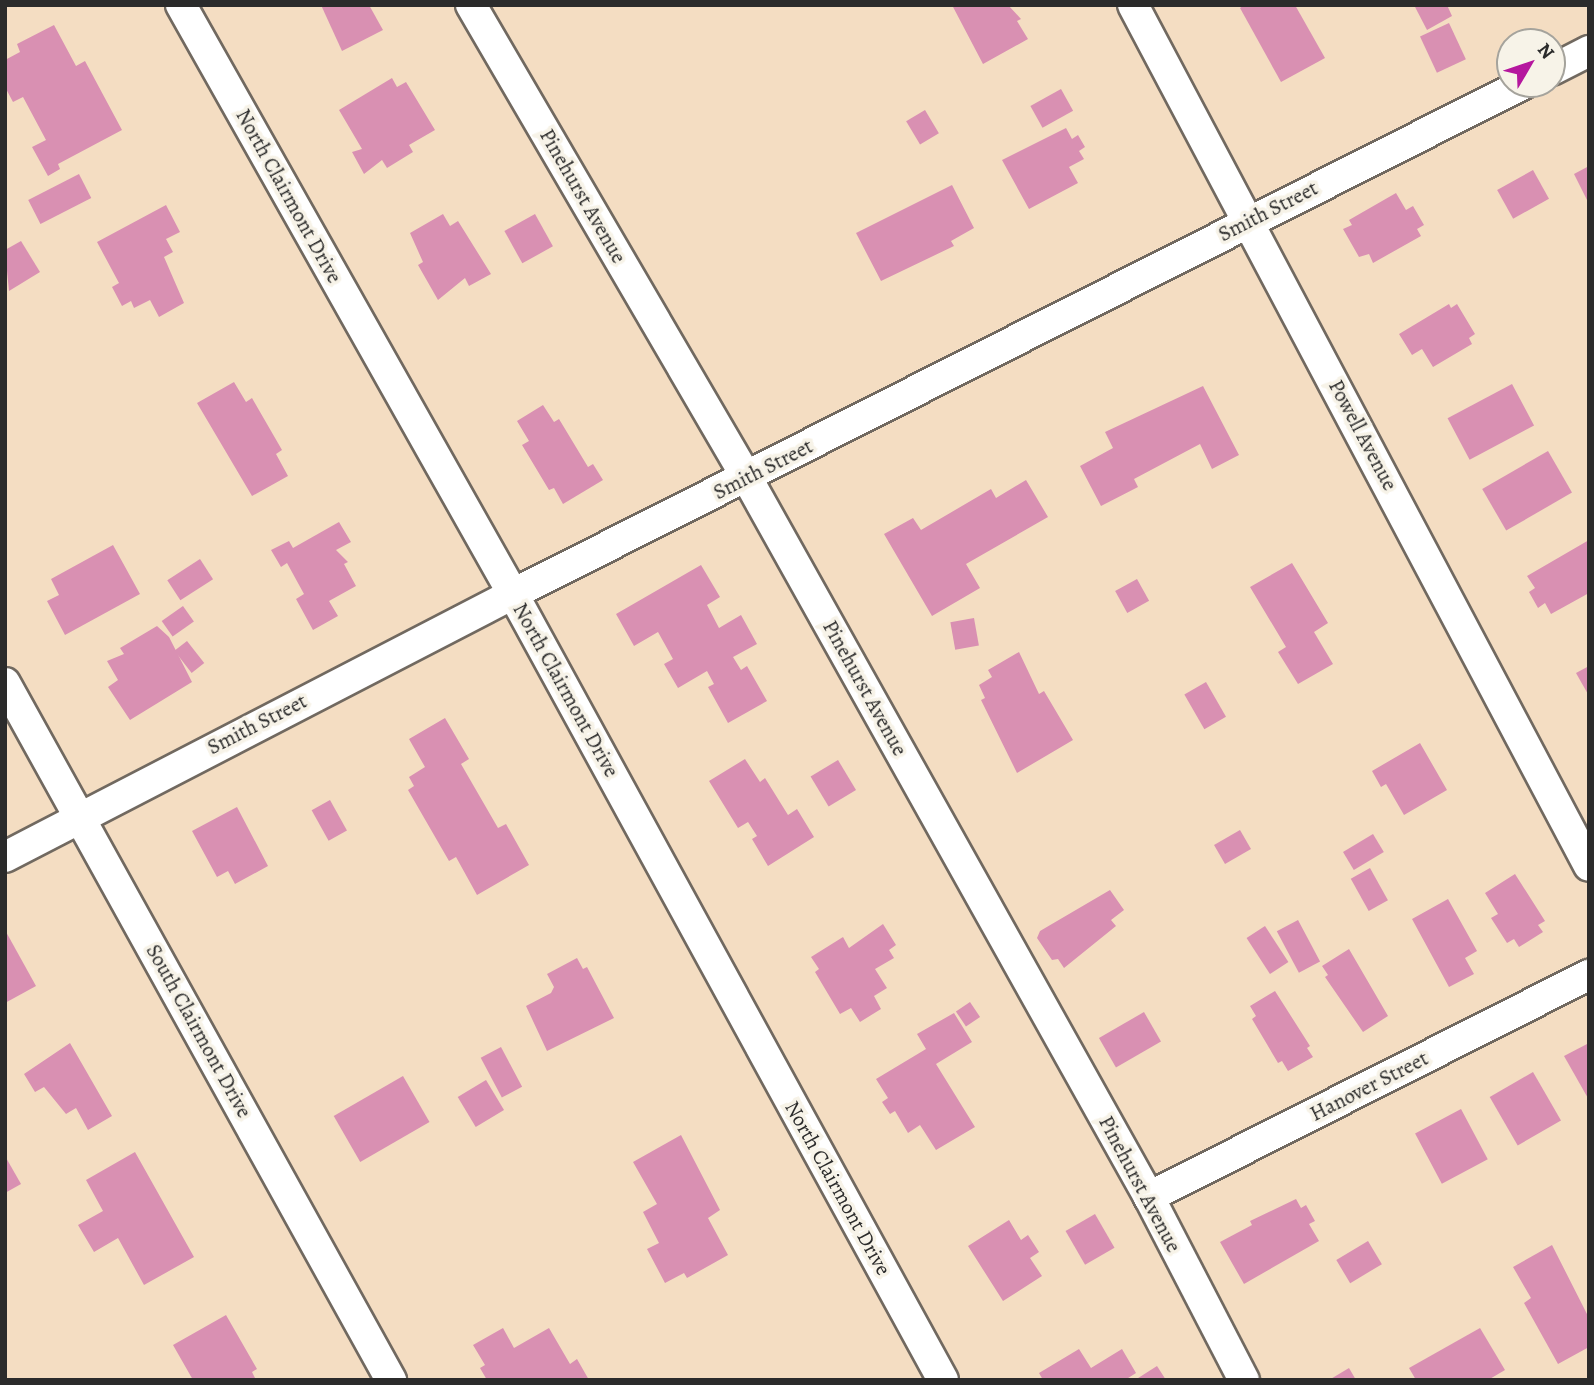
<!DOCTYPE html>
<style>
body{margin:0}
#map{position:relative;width:1594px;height:1385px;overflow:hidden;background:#f4ddc2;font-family:Alegreya,serif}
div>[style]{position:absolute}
.building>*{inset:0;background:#d990b2;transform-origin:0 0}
.roads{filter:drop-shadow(2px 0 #716960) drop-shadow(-2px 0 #716960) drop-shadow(0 2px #716960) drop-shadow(0 -2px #716960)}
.minor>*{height:30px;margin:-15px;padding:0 15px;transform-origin:15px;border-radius:15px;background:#fff}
span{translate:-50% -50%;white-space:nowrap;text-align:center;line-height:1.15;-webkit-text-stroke:7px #f7f3e8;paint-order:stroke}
.street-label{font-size:21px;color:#2b2b2b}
.frame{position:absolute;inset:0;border:7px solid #2b2b2b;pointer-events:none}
.north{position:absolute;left:1496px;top:28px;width:70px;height:70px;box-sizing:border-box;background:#f7f3e8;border:2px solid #a5a39c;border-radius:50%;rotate:51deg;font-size:19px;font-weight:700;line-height:28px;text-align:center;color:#2b2b2b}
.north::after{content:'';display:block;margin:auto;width:24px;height:32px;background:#b5179e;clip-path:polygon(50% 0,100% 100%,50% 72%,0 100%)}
</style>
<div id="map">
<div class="building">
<i style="clip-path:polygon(321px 5px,369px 5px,383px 30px,342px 51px)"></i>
<i style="clip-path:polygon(952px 5px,1008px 5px,1021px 19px,1017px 21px,1028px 39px,983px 64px)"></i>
<i style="clip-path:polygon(1244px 5px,1295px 5px,1325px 58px,1281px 82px,1240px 8px)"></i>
<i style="clip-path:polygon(1414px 5px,1447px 5px,1452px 16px,1427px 30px)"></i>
<i style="left:1449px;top:23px;width:40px;height:32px;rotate:65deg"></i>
<i style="clip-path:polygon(54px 25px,76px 66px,85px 61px,122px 130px,58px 164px,60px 169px,48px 176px,32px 147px,46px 140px,23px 97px,13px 102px,5px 87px,5px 60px,20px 52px,17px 44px)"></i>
<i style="clip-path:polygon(392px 78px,397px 87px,406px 82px,435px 130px,409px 145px,413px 152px,387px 168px,382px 160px,364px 174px,352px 152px,362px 149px,339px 110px)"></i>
<i style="left:1061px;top:89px;width:25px;height:35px;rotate:61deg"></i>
<i style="left:925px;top:110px;width:27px;height:22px;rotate:59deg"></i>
<i style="clip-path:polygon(1066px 128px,1072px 139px,1078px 135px,1085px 147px,1079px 151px,1084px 159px,1069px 167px,1078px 183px,1029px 209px,1002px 160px)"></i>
<i style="clip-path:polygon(1589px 166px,1589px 204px,1574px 174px)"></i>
<i style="left:1533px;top:170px;width:33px;height:41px;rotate:61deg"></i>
<i style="left:79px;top:174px;width:27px;height:57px;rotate:63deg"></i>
<i style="clip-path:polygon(952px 185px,974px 228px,951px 241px,954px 246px,881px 281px,856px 233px)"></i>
<i style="clip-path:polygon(1396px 193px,1406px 210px,1413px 206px,1424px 225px,1417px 229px,1421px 236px,1373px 263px,1369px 254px,1359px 257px,1343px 229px,1352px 225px,1349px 220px)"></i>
<i style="clip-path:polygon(166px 205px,180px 232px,166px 239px,173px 252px,164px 257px,184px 303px,159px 317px,150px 300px,134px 308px,131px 301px,122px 306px,112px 287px,119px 283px,97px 242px)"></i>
<i style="clip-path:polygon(443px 214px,450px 226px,458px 221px,491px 274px,469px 286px,465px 278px,438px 300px,418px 265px,423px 262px,410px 233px)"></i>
<i style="left:535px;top:214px;width:37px;height:35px;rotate:61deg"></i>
<i style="clip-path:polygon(21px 241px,40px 272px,9px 291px,5px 250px)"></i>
<i style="clip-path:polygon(1449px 304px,1451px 308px,1457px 304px,1475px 334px,1469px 338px,1472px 344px,1433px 367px,1422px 349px,1412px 355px,1399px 334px)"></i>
<i style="clip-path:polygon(234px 382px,246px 402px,252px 398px,282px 450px,276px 454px,288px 476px,252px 496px,197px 403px)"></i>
<i style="left:1512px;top:384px;width:47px;height:73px;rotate:62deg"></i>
<i style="clip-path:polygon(1203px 386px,1239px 455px,1212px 469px,1200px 444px,1134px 479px,1138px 487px,1101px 506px,1080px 466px,1113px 448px,1105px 432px)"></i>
<i style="clip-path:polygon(543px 405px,554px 422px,559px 419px,588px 467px,593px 464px,603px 480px,563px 504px,554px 488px,549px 490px,522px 445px,529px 441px,517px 421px)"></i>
<i style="left:1548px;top:451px;width:48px;height:76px;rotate:60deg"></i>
<i style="clip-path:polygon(1026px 480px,1048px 517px,966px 564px,980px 588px,932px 616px,884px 534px,913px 518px,921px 530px,991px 489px,996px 498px)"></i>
<i style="clip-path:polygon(339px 522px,351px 542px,336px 550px,348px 562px,344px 564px,356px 586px,329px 601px,338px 616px,313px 630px,296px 599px,304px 594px,287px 563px,281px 567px,271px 550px,289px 541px,293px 548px)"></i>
<i style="clip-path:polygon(1589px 540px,1589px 593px,1551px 614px,1545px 603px,1538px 608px,1529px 592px,1535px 588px,1527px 576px)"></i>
<i style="clip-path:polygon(113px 545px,140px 594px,65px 635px,47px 601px,59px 595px,51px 579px)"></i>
<i style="left:200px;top:559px;width:24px;height:39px;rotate:57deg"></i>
<i style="clip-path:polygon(1292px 563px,1328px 623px,1314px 632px,1333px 664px,1298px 684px,1278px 652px,1286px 647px,1250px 587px)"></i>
<i style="clip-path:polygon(701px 565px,720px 597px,707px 605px,719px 628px,741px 615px,757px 644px,733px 657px,741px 670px,747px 666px,767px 701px,728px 723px,708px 687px,714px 684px,707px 671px,678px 688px,664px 664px,673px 659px,658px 632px,634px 646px,616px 614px)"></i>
<i style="left:1137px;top:579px;width:25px;height:25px;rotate:61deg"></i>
<i style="left:183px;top:606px;width:19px;height:26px;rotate:55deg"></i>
<i style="left:974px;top:618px;width:28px;height:24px;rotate:80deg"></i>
<i style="clip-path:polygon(157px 626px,169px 637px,192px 682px,130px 720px,108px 687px,118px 680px,107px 661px,124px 654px,120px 648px)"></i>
<i style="left:187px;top:641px;width:28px;height:16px;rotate:52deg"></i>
<i style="clip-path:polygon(1019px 652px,1039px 694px,1044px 691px,1073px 740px,1017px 773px,981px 700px,985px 698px,979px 685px,992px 677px,988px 670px)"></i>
<i style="clip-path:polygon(1589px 666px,1589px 696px,1576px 673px)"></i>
<i style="left:1206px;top:682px;width:40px;height:25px;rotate:60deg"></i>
<i style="clip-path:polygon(445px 718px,469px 759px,461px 764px,498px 828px,506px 824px,529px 865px,477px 895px,456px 857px,449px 861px,408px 790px,414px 786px,409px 777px,425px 767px,409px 739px)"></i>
<i style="clip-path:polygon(1420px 743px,1447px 790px,1404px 815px,1386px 784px,1381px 787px,1372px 771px)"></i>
<i style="clip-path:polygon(745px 759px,760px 782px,765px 778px,788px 815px,797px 809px,814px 837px,768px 866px,752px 839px,757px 836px,748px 822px,738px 828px,709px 781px)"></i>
<i style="left:838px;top:760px;width:35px;height:32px;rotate:59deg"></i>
<i style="left:330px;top:800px;width:35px;height:21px;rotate:61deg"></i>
<i style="clip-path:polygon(237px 807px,268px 866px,235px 884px,228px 871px,217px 877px,192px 831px)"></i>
<i style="left:1240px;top:830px;width:22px;height:30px;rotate:60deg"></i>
<i style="left:1373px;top:834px;width:21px;height:35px;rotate:59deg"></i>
<i style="left:1370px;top:868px;width:37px;height:22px;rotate:61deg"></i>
<i style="clip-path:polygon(1515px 874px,1545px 921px,1538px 925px,1543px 932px,1519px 947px,1514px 939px,1507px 943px,1491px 918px,1498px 914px,1485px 893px)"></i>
<i style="clip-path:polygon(1110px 890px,1124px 910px,1111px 920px,1116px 926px,1064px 968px,1058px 959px,1052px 960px,1037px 938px,1040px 931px)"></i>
<i style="clip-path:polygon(1448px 899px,1477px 951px,1465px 958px,1474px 974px,1449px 987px,1412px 919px)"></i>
<i style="left:1298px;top:920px;width:47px;height:24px;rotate:62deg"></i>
<i style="clip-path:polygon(883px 924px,896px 945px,889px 950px,894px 958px,875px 969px,887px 988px,874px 996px,881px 1009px,860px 1022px,851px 1008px,840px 1014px,815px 972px,819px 969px,811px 957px,843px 937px,849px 948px)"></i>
<i style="left:1265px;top:926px;width:43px;height:22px;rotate:57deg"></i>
<i style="clip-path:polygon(5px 930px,36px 986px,5px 1003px)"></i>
<i style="clip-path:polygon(1349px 949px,1388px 1016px,1363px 1032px,1325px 977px,1328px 975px,1322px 966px)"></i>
<i style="clip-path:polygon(577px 958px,583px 969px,587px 967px,614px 1018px,547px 1051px,526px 1006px,551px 993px,554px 987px,547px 974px)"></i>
<i style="clip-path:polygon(1275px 991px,1310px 1046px,1307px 1048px,1313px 1057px,1288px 1071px,1282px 1061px,1278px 1063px,1252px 1019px,1256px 1016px,1250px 1006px)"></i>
<i style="left:970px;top:1002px;width:18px;height:17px;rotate:56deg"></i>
<i style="left:1144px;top:1012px;width:34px;height:52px;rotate:60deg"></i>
<i style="clip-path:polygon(954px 1013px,972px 1042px,936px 1064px,975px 1127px,936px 1150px,920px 1125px,908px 1133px,895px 1111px,890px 1114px,882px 1102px,888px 1098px,876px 1079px,926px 1049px,917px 1034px)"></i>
<i style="clip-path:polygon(70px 1043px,112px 1116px,88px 1130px,76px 1108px,66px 1114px,44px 1087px,35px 1092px,24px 1074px)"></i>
<i style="clip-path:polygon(1589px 1043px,1589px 1100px,1564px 1056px)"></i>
<i style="left:501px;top:1047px;width:45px;height:23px;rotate:62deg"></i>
<i style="left:1533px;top:1072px;width:56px;height:50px;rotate:60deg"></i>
<i style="left:403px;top:1076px;width:53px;height:80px;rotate:60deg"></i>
<i style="left:486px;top:1080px;width:35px;height:33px;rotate:59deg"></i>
<i style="left:1461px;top:1109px;width:57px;height:52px;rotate:62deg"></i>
<i style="clip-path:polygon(681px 1135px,720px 1210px,708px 1218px,728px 1255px,687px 1278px,684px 1273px,665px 1283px,647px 1249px,659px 1243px,643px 1212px,657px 1204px,633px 1162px)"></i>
<i style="clip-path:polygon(135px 1152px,194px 1257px,144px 1285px,118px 1238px,94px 1252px,78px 1225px,103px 1211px,86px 1180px)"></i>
<i style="clip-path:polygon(5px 1156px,21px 1184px,5px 1193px)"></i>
<i style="clip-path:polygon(1296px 1199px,1301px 1208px,1306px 1205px,1315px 1221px,1309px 1224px,1319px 1241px,1244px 1284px,1220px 1242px,1252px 1225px,1250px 1221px)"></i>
<i style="left:1095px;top:1214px;width:39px;height:34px;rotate:60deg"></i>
<i style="clip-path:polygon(1009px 1220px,1021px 1240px,1028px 1235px,1039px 1252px,1030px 1258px,1042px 1276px,1003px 1301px,968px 1246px)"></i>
<i style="left:1368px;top:1241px;width:27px;height:37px;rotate:59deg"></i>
<i style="clip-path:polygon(1552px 1245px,1589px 1318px,1589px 1347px,1558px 1364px,1524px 1303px,1531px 1298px,1513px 1267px)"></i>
<i style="clip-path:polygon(226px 1315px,257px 1369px,252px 1372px,256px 1380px,193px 1380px,173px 1345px)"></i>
<i style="clip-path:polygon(503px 1328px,514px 1348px,549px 1328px,570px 1364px,577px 1359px,589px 1380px,487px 1380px,480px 1368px,485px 1365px,473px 1345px)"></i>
<i style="clip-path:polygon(1480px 1328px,1505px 1370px,1488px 1380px,1416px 1380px,1409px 1368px)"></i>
<i style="clip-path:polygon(1079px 1349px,1091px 1368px,1122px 1349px,1136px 1373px,1125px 1380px,1043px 1380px,1039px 1373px)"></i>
<i style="clip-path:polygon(1157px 1366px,1166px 1380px,1135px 1380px)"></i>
<i style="clip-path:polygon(1349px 1368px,1356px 1380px,1329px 1380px)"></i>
</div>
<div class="roads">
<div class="minor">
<i style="left:181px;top:5px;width:676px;rotate:60.59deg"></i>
<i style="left:513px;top:594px;width:896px;rotate:61.32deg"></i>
<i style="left:471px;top:5px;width:548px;rotate:59.74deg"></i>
<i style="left:747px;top:478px;width:824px;rotate:60.79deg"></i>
<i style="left:1149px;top:1197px;width:206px;rotate:62.6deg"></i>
<i style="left:1133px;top:5px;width:974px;rotate:62.09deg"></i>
<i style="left:1552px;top:70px;width:42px;rotate:-27.2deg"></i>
<i style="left:5px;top:683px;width:797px;rotate:61.02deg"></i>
<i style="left:5px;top:857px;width:572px;rotate:-27.37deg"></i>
<i style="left:513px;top:594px;width:1131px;rotate:-26.79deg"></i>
<i style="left:1149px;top:1197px;width:493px;rotate:-26.8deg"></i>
</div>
</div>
<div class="street-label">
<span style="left:289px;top:196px;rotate:61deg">North Clairmont Drive</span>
<span style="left:583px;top:196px;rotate:60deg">Pinehurst Avenue</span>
<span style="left:1268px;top:211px;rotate:-27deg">Smith Street</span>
<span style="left:1363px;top:435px;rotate:62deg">Powell Avenue</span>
<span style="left:763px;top:469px;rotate:-27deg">Smith Street</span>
<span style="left:865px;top:688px;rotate:61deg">Pinehurst Avenue</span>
<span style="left:566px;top:690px;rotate:61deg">North Clairmont Drive</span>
<span style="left:257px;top:724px;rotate:-27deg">Smith Street</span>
<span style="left:199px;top:1031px;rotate:61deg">South Clairmont Drive</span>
<span style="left:1369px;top:1086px;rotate:-27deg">Hanover Street</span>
<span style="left:1140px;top:1184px;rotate:62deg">Pinehurst Avenue</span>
<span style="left:838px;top:1188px;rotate:61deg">North Clairmont Drive</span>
</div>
<div class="frame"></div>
<div class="north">N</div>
</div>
